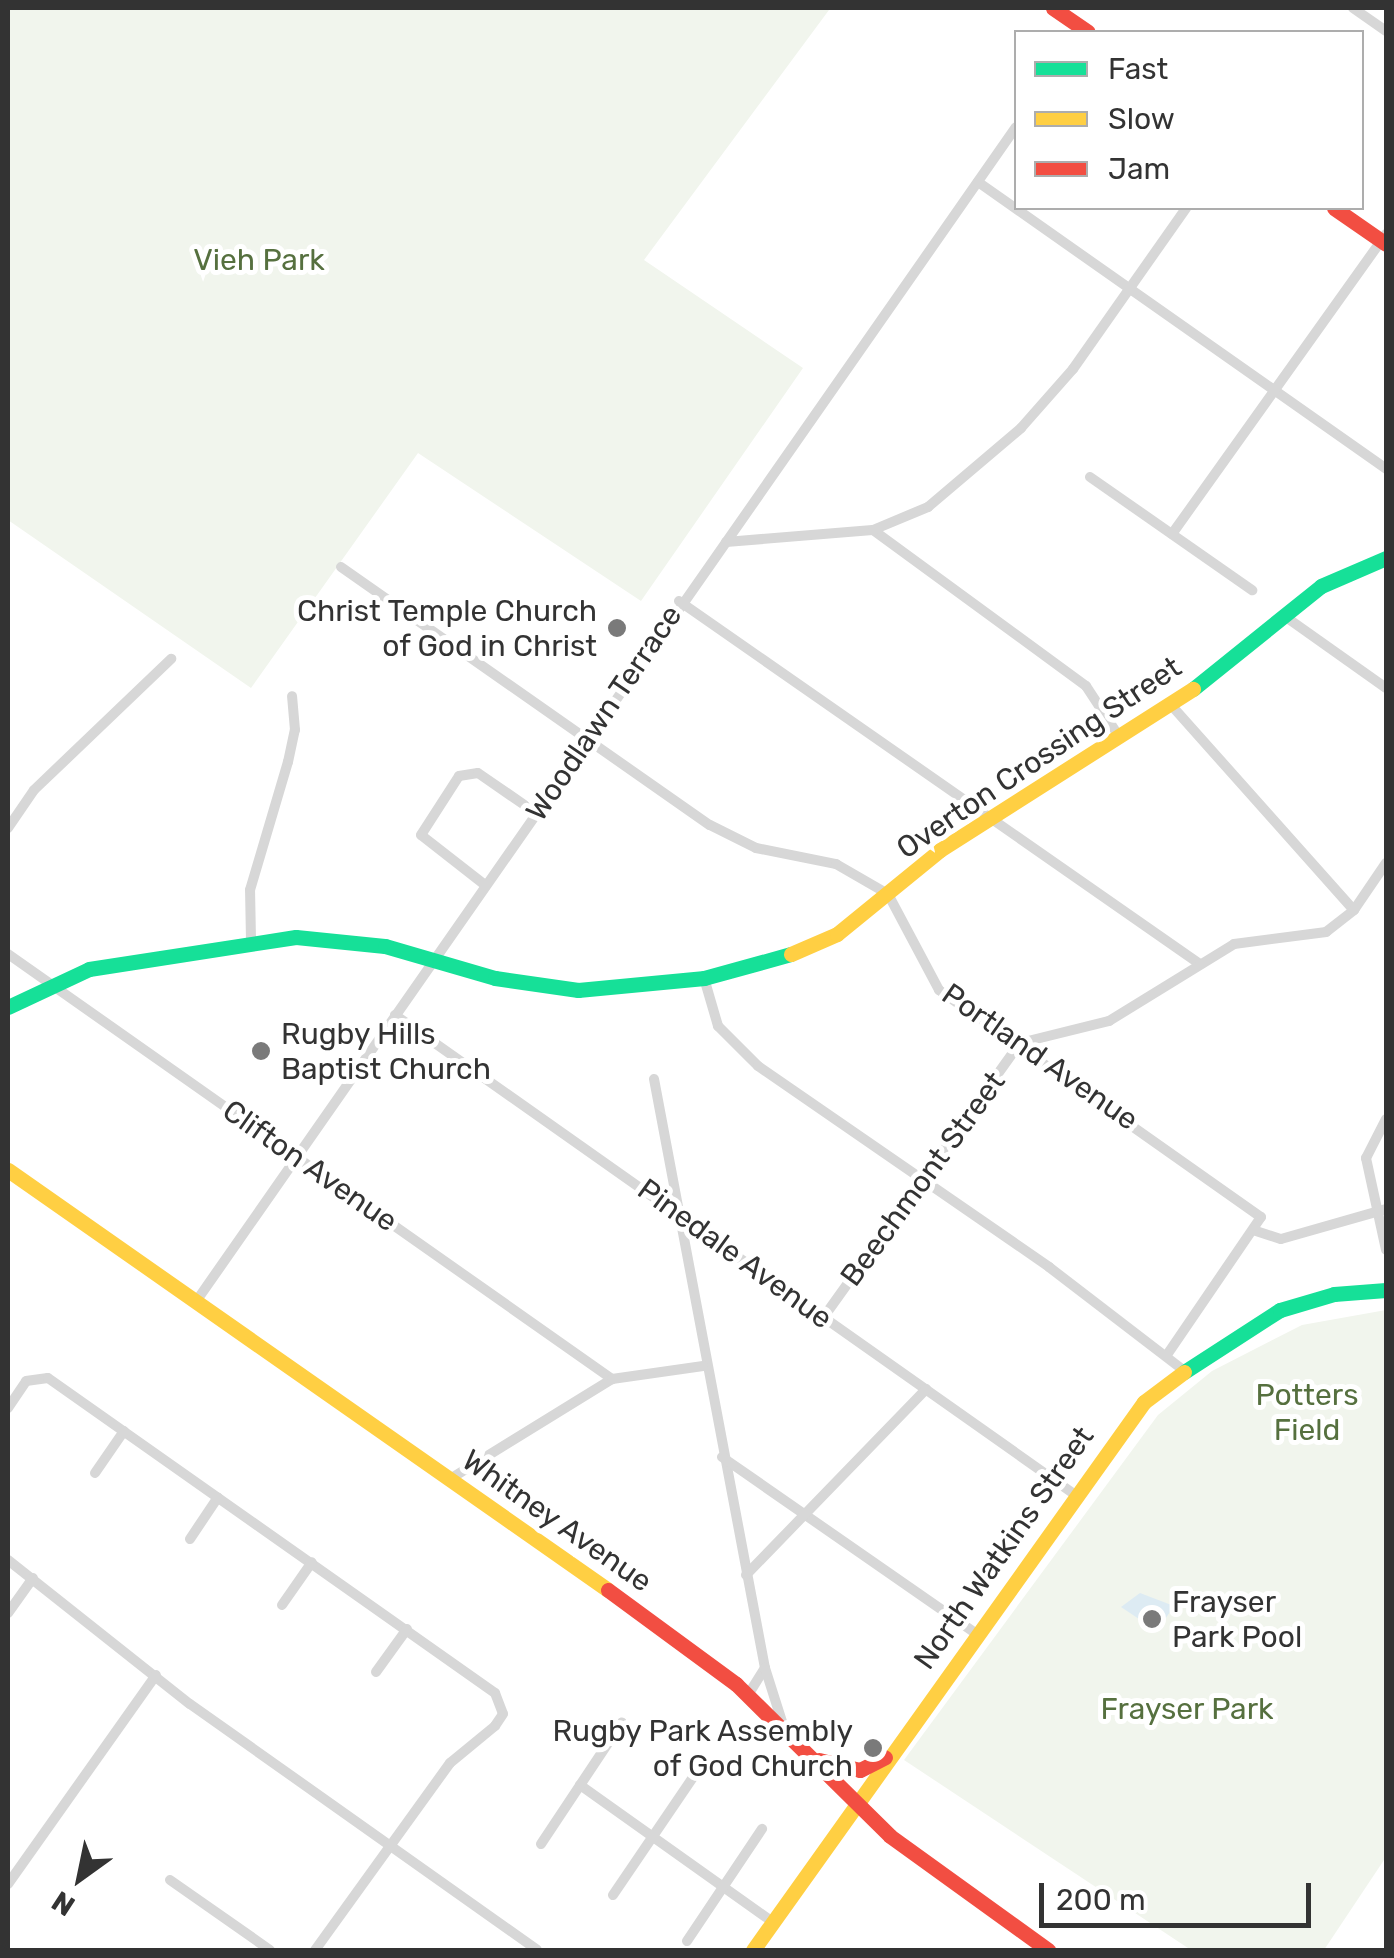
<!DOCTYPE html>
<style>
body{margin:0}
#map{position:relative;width:1394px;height:1958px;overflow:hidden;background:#fff;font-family:Rubik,sans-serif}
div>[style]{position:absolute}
.green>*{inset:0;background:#f1f5ed}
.water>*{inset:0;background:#ddebf3}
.street>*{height:10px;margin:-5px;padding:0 5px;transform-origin:5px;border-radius:5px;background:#d7d7d7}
.fast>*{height:15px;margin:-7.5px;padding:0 7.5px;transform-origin:7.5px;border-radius:7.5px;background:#16e098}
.slow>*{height:15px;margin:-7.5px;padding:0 7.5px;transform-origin:7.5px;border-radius:7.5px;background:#ffcf43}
.jam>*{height:15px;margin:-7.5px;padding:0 7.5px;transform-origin:7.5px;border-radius:7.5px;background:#f24e42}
.dots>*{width:28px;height:28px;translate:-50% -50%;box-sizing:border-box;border:5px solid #fff;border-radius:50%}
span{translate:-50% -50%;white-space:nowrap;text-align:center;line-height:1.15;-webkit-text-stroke:10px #fff;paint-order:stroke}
.park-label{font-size:30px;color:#56703f}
.poi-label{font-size:30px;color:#333}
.right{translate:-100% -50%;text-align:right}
.left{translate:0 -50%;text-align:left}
.street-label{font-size:30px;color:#333}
.frame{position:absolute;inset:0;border:10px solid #333;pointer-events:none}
.legend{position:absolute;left:1014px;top:30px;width:350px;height:180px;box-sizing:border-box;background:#fff;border:2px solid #adadad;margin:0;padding:12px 18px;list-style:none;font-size:30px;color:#333}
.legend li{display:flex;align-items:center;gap:20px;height:50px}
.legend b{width:50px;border:2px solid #adadad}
.north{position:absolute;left:30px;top:1828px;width:100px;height:100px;-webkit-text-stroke:8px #fff;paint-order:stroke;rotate:213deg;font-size:28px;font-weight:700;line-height:40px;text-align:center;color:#333}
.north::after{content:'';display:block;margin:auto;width:35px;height:45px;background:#333;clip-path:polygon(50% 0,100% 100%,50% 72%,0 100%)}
.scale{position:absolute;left:1039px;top:1883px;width:272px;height:45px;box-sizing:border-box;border:5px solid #333;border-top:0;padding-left:12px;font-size:30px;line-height:35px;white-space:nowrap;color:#333;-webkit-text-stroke:8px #fff;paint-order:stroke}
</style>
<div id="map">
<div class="green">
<i style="clip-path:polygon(8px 8px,829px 10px,644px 260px,803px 368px,641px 601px,418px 453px,251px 688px,8px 520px)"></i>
<i style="clip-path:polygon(1386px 1310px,1386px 1857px,1324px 1950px,1191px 1950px,904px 1760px,1158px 1415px,1212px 1371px,1302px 1325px)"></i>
</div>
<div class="water">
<i style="clip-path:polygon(1140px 1593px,1174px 1606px,1157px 1631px,1121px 1607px)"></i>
</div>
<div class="street">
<i style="left:1353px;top:8px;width:40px;rotate:34.9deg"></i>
<i style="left:978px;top:182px;width:499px;rotate:35.1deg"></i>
<i style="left:1090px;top:477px;width:198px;rotate:34.9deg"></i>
<i style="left:873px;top:530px;width:264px;rotate:36.2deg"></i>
<i style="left:1086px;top:686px;width:62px;rotate:56.8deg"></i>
<i style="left:1172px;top:534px;width:369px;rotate:-54.5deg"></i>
<i style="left:726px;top:542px;width:147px;rotate:-4.7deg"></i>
<i style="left:873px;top:530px;width:60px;rotate:-22.7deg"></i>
<i style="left:928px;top:507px;width:122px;rotate:-40.3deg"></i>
<i style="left:1021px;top:428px;width:79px;rotate:-48.6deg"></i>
<i style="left:1073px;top:369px;width:197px;rotate:-54.9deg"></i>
<i style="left:341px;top:567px;width:450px;rotate:35deg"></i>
<i style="left:710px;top:825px;width:51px;rotate:26.6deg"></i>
<i style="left:756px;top:848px;width:82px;rotate:11.3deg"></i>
<i style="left:836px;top:864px;width:60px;rotate:30deg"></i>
<i style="left:888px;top:894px;width:109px;rotate:62deg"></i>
<i style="left:939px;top:990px;width:394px;rotate:35.2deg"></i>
<i style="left:1261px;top:1217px;width:167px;rotate:124.3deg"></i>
<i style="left:679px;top:601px;width:635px;rotate:34.87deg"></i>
<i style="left:1283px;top:615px;width:126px;rotate:35.3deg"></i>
<i style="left:1172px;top:706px;width:273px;rotate:48.3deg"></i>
<i style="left:8px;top:828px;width:46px;rotate:-55.6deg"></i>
<i style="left:34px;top:790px;width:190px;rotate:-43.7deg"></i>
<i style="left:485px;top:885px;width:81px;rotate:-142deg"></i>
<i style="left:421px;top:835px;width:70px;rotate:-57.2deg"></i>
<i style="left:459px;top:776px;width:19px;rotate:-9deg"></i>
<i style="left:478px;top:773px;width:70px;rotate:34.6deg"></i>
<i style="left:251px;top:940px;width:50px;rotate:-91.1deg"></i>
<i style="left:250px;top:890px;width:134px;rotate:-73.5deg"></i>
<i style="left:288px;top:762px;width:33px;rotate:-78deg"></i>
<i style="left:295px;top:730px;width:34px;rotate:-95deg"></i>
<i style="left:8px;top:954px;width:739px;rotate:35.13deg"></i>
<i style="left:704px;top:978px;width:50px;rotate:73.7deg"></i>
<i style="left:718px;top:1026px;width:57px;rotate:45deg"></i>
<i style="left:758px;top:1066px;width:354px;rotate:34.6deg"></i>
<i style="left:1049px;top:1267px;width:169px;rotate:37.5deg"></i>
<i style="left:395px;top:1015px;width:831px;rotate:35.2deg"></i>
<i style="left:654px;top:1079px;width:599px;rotate:79.33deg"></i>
<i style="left:1386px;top:1119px;width:44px;rotate:117.1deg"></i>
<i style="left:1366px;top:1158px;width:94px;rotate:77.7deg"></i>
<i style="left:1253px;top:1230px;width:29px;rotate:18deg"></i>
<i style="left:1281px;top:1239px;width:109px;rotate:-15.9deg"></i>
<i style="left:195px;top:1303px;width:1434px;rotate:-55.08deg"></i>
<i style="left:823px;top:1318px;width:338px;rotate:-54.4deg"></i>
<i style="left:1020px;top:1043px;width:92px;rotate:-13.9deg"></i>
<i style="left:1109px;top:1021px;width:147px;rotate:-31.6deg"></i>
<i style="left:1234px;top:944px;width:93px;rotate:-7.4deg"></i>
<i style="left:1326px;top:932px;width:36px;rotate:-38deg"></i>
<i style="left:1354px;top:910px;width:57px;rotate:-55.8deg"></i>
<i style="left:8px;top:1408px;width:32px;rotate:-56deg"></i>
<i style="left:26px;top:1381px;width:22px;rotate:-8deg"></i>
<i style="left:48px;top:1378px;width:547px;rotate:35.17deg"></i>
<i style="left:495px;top:1693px;width:22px;rotate:69deg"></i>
<i style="left:503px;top:1714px;width:14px;rotate:124deg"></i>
<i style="left:495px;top:1726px;width:58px;rotate:140.6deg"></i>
<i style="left:450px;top:1763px;width:231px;rotate:125.8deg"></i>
<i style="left:722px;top:1457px;width:310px;rotate:34.8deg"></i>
<i style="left:95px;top:1473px;width:51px;rotate:-55.4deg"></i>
<i style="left:450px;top:1479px;width:190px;rotate:-31.7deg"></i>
<i style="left:612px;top:1379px;width:92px;rotate:-8.1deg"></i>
<i style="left:190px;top:1539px;width:50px;rotate:-56.3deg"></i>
<i style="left:8px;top:1560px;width:232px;rotate:38.4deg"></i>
<i style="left:190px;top:1704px;width:425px;rotate:35.3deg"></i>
<i style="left:746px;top:1575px;width:259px;rotate:-45.9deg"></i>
<i style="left:282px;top:1605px;width:52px;rotate:-55.1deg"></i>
<i style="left:8px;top:1613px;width:43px;rotate:-54.5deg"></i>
<i style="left:376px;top:1672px;width:53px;rotate:-54.2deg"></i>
<i style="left:748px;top:1695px;width:32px;rotate:-58deg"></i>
<i style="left:765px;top:1668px;width:63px;rotate:72.4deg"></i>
<i style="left:580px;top:1785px;width:237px;rotate:35.4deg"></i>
<i style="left:541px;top:1844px;width:146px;rotate:-56.4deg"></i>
<i style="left:170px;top:1880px;width:122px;rotate:35deg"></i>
<i style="left:8px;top:1884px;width:256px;rotate:-54.7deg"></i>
<i style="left:613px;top:1895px;width:151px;rotate:-55.8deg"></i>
<i style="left:687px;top:1941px;width:135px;rotate:-56.2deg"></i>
</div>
<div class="fast">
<i style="left:1193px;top:689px;width:164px;rotate:-38.8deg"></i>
<i style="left:1321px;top:586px;width:71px;rotate:-23.3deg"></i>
<i style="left:8px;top:1007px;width:89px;rotate:-25.1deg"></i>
<i style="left:89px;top:969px;width:209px;rotate:-8.8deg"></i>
<i style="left:296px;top:937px;width:89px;rotate:5.8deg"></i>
<i style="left:385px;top:946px;width:115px;rotate:16.2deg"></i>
<i style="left:495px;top:978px;width:84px;rotate:8.2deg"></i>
<i style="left:578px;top:990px;width:127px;rotate:-5.4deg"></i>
<i style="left:704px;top:978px;width:90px;rotate:-15.4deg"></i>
<i style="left:1184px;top:1372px;width:114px;rotate:-32.9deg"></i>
<i style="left:1280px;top:1310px;width:56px;rotate:-16.5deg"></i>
<i style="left:1334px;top:1294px;width:52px;rotate:-4.4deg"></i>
</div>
<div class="slow">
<i style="left:791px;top:954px;width:50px;rotate:-23.5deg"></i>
<i style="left:837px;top:934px;width:133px;rotate:-39.2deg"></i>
<i style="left:940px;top:850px;width:300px;rotate:-32.5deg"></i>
<i style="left:8px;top:1170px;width:732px;rotate:34.99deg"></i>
<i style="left:753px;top:1950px;width:673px;rotate:-54.49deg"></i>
<i style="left:1144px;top:1402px;width:50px;rotate:-36.9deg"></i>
</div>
<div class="jam">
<i style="left:1053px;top:8px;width:42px;rotate:34.4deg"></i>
<i style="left:1334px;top:208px;width:63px;rotate:34.7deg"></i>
<i style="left:608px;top:1590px;width:159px;rotate:36.3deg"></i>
<i style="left:736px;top:1684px;width:216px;rotate:44.6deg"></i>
<i style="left:890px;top:1836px;width:195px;rotate:35.8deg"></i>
<i style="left:819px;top:1760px;width:42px;rotate:13.7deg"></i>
<i style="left:860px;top:1770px;width:28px;rotate:-27deg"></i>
</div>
<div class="dots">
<i style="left:617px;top:628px;background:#7a7a7a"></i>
<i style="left:261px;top:1051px;background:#7a7a7a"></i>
<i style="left:1152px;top:1619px;background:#7a7a7a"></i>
<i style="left:873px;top:1748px;background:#7a7a7a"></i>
</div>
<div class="park-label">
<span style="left:259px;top:260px">Vieh Park</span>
<span style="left:1307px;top:1412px">Potters<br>Field</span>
<span style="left:1187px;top:1709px">Frayser Park</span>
</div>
<div class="poi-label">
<span class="right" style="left:597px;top:628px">Christ Temple Church<br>of God in Christ</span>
<span class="left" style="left:281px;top:1051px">Rugby Hills<br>Baptist Church</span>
<span class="left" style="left:1172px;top:1619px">Frayser<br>Park Pool</span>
<span class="right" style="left:853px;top:1748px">Rugby Park Assembly<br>of God Church</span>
</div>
<div class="street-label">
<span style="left:604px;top:713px;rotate:-56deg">Woodlawn Terrace</span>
<span style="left:1039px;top:758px;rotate:-34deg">Overton Crossing Street</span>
<span style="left:1040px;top:1057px;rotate:35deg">Portland Avenue</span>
<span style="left:310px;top:1166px;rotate:35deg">Clifton Avenue</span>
<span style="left:923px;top:1179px;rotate:-54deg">Beechmont Street</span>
<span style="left:735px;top:1254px;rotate:36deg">Pinedale Avenue</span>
<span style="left:557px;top:1521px;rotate:35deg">Whitney Avenue</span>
<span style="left:1004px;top:1548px;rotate:-55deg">North Watkins Street</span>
</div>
<div class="frame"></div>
<ul class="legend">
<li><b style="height:12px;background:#16e098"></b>Fast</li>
<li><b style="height:12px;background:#ffcf43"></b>Slow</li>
<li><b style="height:12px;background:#f24e42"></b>Jam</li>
</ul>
<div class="north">N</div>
<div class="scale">200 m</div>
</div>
